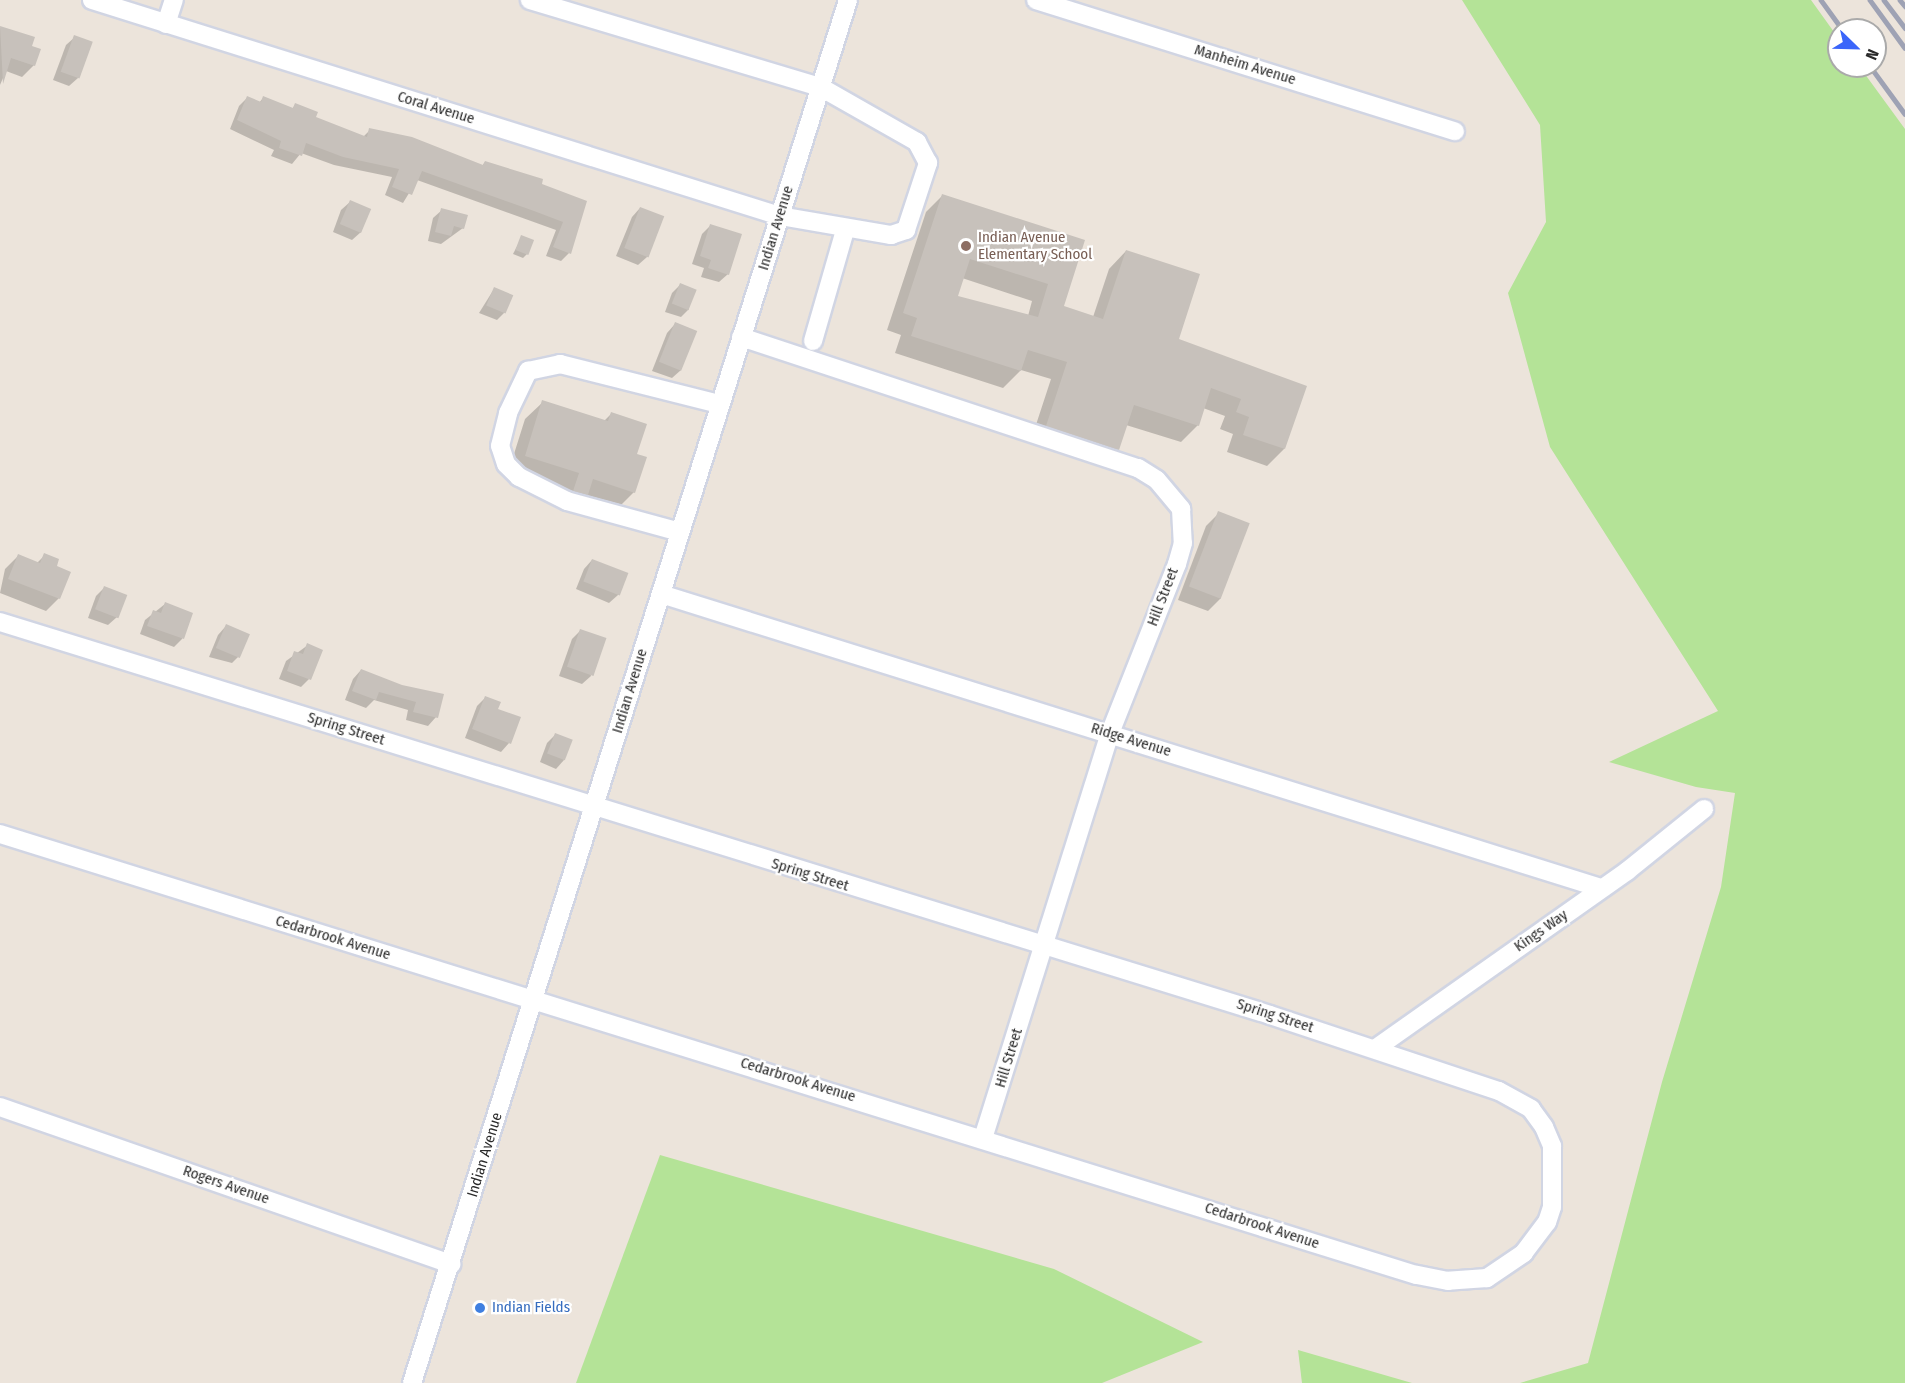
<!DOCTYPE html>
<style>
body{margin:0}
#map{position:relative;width:1905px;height:1383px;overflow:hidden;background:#ece4db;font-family:"Fira Sans Condensed",sans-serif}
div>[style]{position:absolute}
.green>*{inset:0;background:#b4e397}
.shadow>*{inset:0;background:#0003}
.building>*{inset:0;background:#c7c1bb;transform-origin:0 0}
.roads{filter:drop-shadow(2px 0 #d1d5e3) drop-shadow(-2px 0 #d1d5e3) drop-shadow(0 2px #d1d5e3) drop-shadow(0 -2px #d1d5e3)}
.minor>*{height:18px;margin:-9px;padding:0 9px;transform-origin:9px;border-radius:9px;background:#fff}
.rail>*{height:4.5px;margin:-2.25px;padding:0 2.25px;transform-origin:2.25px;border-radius:2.25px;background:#9ea2b4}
.dots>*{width:16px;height:16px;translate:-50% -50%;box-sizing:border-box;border:3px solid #fff;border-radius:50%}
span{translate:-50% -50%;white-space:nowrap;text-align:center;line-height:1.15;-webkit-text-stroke:4.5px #fff;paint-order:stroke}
.street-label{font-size:15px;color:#2a2a2a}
.education-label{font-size:15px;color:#785e54}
.left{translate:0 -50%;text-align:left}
.shop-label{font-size:15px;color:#366cbe}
.north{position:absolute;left:1827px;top:18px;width:60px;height:60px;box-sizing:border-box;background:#fff;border:2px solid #aaa;border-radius:50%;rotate:113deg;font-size:16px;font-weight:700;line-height:24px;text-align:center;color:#2a2a2a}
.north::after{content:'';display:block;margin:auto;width:21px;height:27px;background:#3a65fa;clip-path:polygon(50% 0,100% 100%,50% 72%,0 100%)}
</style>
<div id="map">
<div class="green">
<i style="clip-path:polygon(1462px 0,1811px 0,1839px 39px,1839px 66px,1859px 66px,1905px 129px,1905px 1383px,1520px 1383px,1588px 1363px,1662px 1082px,1721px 887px,1735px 793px,1696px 787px,1609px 762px,1718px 711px,1550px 447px,1508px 293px,1546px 222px,1540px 125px)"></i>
<i style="clip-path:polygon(660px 1155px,1054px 1269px,1203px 1342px,1102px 1383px,576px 1383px)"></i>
<i style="clip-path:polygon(1298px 1350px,1412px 1383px,1302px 1383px)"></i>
</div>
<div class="shadow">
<i style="clip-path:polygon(0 28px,33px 38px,30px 47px,34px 65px,22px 77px,6px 71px,0 85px)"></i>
<i style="clip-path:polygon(75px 37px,78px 78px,69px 86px,53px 80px,66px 45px)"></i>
<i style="clip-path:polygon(247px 98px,259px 103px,263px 98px,292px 109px,295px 105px,314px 118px,363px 137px,370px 130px,482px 166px,485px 162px,585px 202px,569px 253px,561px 261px,546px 256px,556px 230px,417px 180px,403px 203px,385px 195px,392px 177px,334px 165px,301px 153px,292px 164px,271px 156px,274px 150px,230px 129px,239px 106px)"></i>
<i style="clip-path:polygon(evenodd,943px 195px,1083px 241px,1062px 307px,1093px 317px,1109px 269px,1126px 251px,1177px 340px,1305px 387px,1284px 449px,1267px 466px,1227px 452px,1233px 434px,1220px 429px,1225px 416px,1203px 408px,1198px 425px,1181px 442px,1126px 425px,1118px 449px,1101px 466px,1030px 443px,1051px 379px,1021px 370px,1003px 388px,895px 353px,901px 335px,887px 330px,926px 212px,943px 195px,962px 278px,1032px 301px,1028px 316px,956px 297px,962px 278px)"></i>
<i style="clip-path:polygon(350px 202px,369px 210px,361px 232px,352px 240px,333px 232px,341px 210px)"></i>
<i style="clip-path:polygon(640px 208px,662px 217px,647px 257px,638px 265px,616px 256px,632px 217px)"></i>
<i style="clip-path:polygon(442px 210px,463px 228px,441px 244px,428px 241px,433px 218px)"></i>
<i style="clip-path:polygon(710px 226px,728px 274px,719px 282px,701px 277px,704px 268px,692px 264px,702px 234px)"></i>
<i style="clip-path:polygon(522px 237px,527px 254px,523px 258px,513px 254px)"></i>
<i style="clip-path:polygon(680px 285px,689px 309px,681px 317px,665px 312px,672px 293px)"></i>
<i style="clip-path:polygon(494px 289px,505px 312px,497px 320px,479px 313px)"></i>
<i style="clip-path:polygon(675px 324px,681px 370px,672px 378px,652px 371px,667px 333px)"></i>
<i style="clip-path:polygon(543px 402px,604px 421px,611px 414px,635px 454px,634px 492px,617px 509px,583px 499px,570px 512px,557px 508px,562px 490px,508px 473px,525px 419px)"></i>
<i style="clip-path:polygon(1219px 513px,1221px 598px,1208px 611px,1178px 600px,1206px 526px)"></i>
<i style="clip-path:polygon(45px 555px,55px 567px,59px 598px,46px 611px,0 593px,5px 569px,18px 556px,37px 563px)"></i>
<i style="clip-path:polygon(592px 560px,626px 574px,618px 595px,609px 603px,576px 589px,584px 569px)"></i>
<i style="clip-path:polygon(104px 588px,117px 617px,108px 625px,88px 618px,96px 596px)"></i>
<i style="clip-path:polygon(165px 604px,191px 614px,182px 639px,174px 647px,140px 634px,145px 620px)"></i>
<i style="clip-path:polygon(226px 626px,240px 655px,232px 663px,209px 657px,218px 635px)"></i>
<i style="clip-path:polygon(580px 631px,591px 676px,582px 684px,559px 676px,572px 639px)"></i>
<i style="clip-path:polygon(308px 645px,309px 679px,301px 687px,279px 679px,286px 661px)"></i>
<i style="clip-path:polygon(361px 670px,402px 687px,436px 717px,428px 726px,406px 720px,408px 710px,374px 700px,366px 708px,345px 700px,353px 679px)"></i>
<i style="clip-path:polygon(485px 698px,496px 709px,519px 718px,509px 743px,501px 752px,465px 738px,477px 706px)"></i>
<i style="clip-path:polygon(555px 735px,564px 760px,556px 769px,540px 762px,547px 743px)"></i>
</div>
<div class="building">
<i style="clip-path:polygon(0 26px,35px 37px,32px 46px,41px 49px,35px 66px,11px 58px,3px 84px)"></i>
<i style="left:74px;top:35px;width:20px;height:39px;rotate:20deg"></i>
<i style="clip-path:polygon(247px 96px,261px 102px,263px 96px,293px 108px,295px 103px,318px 112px,316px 117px,367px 137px,369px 128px,412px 137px,483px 165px,485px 161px,543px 179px,542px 184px,587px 201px,571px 254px,553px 247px,563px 222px,534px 211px,422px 171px,412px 195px,392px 187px,399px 169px,343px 157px,306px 143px,302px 156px,279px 148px,281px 141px,237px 120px)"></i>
<i style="clip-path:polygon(evenodd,942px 194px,1085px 240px,1064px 306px,1103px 319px,1126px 250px,1200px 274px,1179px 339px,1307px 386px,1285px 449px,1243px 435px,1249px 417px,1236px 412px,1241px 399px,1211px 388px,1199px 426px,1134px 405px,1119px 450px,1046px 426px,1067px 362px,1028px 350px,1021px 371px,911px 336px,917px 318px,903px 313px,942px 194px,970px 259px,1048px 284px,1038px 317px,958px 296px,970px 259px)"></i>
<i style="left:350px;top:200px;width:23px;height:26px;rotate:23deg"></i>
<i style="left:640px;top:207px;width:26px;height:44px;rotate:21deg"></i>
<i style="clip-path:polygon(441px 208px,468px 215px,464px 229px,454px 226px,451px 236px,435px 232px)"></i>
<i style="clip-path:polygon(710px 224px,742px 234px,729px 275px,708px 268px,711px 260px,700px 256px)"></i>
<i style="left:521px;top:235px;width:14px;height:16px;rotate:21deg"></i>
<i style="left:680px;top:283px;width:18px;height:22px;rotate:22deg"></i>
<i style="left:494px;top:287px;width:21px;height:20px;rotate:23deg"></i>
<i style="left:675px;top:322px;width:24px;height:43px;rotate:22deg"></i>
<i style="clip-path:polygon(542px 400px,608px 421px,611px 412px,647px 424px,637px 454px,647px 457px,635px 493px,593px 479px,588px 495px,573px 491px,579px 473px,525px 456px)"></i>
<i style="left:1218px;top:511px;width:34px;height:81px;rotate:21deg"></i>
<i style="clip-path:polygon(44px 553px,59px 559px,57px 566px,71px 572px,60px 599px,8px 579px,18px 554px,40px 563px)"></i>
<i style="left:592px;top:559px;width:39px;height:24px;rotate:21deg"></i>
<i style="left:104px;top:586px;width:25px;height:25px;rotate:21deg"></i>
<i style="clip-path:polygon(165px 602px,193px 613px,184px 639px,147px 626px,153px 610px,161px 613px)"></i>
<i style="left:226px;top:624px;width:26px;height:26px;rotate:23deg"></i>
<i style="left:580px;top:629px;width:28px;height:40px;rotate:19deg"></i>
<i style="clip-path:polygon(307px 643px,323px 650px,311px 680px,287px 671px,294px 651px,303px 654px)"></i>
<i style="clip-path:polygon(361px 669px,402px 685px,444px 694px,438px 718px,413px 712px,416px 702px,379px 692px,376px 700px,352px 691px)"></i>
<i style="clip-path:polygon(485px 696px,501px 702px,498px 709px,521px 717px,511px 744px,472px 729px)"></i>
<i style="left:555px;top:733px;width:19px;height:22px;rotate:21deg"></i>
</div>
<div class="roads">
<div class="minor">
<i style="left:92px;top:0;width:721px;rotate:17.43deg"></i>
<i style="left:780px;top:216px;width:113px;rotate:9.7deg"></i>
<i style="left:891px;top:235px;width:16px;rotate:-18deg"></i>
<i style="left:906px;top:230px;width:71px;rotate:-71.8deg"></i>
<i style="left:928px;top:163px;width:24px;rotate:-118deg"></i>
<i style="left:917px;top:142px;width:112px;rotate:-150.4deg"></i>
<i style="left:820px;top:87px;width:303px;rotate:-163.3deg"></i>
<i style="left:1036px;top:0;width:439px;rotate:17.4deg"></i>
<i style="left:166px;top:24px;width:25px;rotate:-72deg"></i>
<i style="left:741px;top:337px;width:418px;rotate:18.3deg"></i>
<i style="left:1138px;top:468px;width:22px;rotate:32deg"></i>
<i style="left:1157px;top:480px;width:38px;rotate:50deg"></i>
<i style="left:1181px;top:509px;width:34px;rotate:87deg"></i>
<i style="left:1183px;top:543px;width:22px;rotate:106deg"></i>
<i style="left:1177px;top:564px;width:182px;rotate:111.6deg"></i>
<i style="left:1110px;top:733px;width:424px;rotate:107.4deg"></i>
<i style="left:813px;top:341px;width:116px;rotate:-73.9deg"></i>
<i style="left:680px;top:532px;width:117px;rotate:-164.7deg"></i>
<i style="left:567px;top:501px;width:54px;rotate:-153.4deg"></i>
<i style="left:519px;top:477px;width:18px;rotate:-135deg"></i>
<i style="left:506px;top:464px;width:19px;rotate:-108deg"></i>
<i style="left:500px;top:446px;width:34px;rotate:-76deg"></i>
<i style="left:508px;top:413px;width:47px;rotate:-64.5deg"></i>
<i style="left:528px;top:371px;width:33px;rotate:-12deg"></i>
<i style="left:560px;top:364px;width:164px;rotate:14.1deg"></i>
<i style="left:661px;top:594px;width:985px;rotate:17.37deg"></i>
<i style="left:0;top:622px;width:1329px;rotate:17.19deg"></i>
<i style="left:1270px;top:1015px;width:241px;rotate:18.4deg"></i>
<i style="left:1499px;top:1091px;width:37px;rotate:29deg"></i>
<i style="left:1531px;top:1109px;width:22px;rotate:54deg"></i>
<i style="left:1544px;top:1127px;width:21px;rotate:67deg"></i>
<i style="left:1552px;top:1146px;width:61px;rotate:90deg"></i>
<i style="left:1552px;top:1207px;width:16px;rotate:108deg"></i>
<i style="left:1547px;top:1222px;width:39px;rotate:127deg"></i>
<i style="left:1524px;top:1253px;width:45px;rotate:146deg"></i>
<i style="left:1487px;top:1278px;width:39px;rotate:176deg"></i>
<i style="left:1448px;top:1281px;width:33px;rotate:-169deg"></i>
<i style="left:1416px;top:1275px;width:1483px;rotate:-162.7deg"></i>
<i style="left:1375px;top:1049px;width:309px;rotate:-35.2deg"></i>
<i style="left:1627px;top:871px;width:99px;rotate:-38.8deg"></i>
<i style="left:0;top:1107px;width:478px;rotate:19.2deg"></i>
<i style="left:412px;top:1383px;width:1450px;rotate:-72.5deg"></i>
</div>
</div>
<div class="rail">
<i style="left:1821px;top:0;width:37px;rotate:54deg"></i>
<i style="left:1870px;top:0;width:59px;rotate:53.9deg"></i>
<i style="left:1884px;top:0;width:35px;rotate:53deg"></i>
<i style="left:1900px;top:0;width:8px;rotate:50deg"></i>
<i style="left:1870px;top:66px;width:59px;rotate:53.9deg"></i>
</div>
<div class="dots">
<i style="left:966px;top:246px;background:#8d6e63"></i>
<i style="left:480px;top:1308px;background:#3f7fe0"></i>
</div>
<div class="street-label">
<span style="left:1245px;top:65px;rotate:17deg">Manheim Avenue</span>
<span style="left:436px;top:108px;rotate:17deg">Coral Avenue</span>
<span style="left:776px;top:228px;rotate:-73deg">Indian Avenue</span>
<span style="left:1163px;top:597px;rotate:-69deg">Hill Street</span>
<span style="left:630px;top:691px;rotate:-73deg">Indian Avenue</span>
<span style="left:346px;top:729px;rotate:17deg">Spring Street</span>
<span style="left:1131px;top:740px;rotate:17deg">Ridge Avenue</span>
<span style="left:810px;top:875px;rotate:17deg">Spring Street</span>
<span style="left:1541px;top:931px;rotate:-35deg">Kings Way</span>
<span style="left:333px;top:938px;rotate:17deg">Cedarbrook Avenue</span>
<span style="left:1275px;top:1016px;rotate:18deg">Spring Street</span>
<span style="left:1009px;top:1058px;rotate:-73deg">Hill Street</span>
<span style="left:798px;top:1080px;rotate:17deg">Cedarbrook Avenue</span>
<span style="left:485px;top:1155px;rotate:-73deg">Indian Avenue</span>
<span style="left:226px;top:1185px;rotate:19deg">Rogers Avenue</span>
<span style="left:1262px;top:1226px;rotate:18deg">Cedarbrook Avenue</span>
</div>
<div class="education-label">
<span class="left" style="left:978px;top:246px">Indian Avenue<br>Elementary School</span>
</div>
<div class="shop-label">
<span class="left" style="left:492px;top:1308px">Indian Fields</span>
</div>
<div class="north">N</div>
</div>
